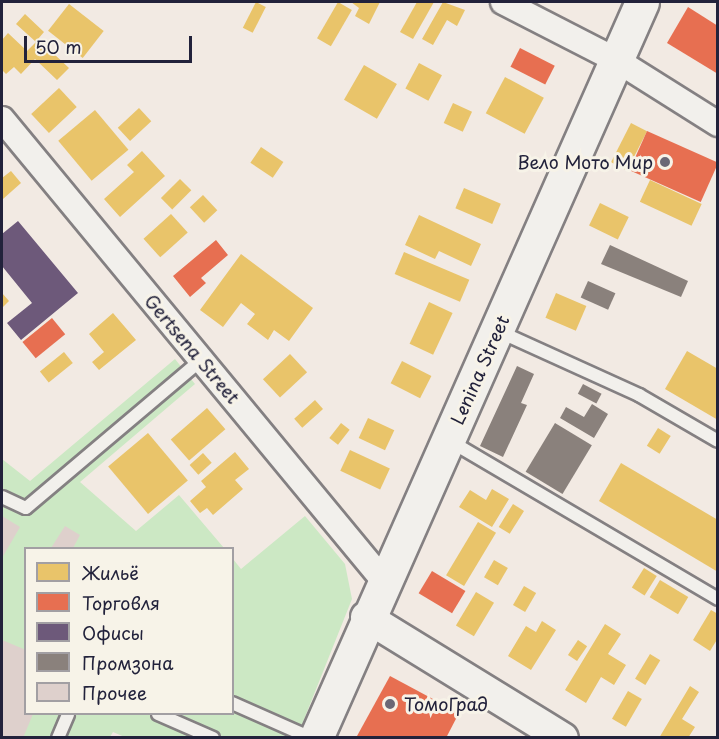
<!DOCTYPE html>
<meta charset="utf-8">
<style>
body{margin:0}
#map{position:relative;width:719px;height:739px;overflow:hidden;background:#f2eae3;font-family:"Playpen Sans",sans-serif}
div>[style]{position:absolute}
.green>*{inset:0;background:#cce8c4}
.homes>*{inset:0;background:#e9c46a;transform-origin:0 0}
.shops>*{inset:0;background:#e76f51;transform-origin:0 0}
.offices>*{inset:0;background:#6d597a}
.industry>*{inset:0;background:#8a817c;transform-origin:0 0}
.building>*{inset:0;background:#ded0cc}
.roads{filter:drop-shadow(2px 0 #848082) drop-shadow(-2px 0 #848082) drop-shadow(0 2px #848082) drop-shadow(0 -2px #848082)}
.service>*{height:12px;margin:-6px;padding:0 6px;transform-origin:6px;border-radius:6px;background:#f2f0ec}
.minor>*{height:24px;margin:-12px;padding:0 12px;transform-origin:12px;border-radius:12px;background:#f2f0ec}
.tertiary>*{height:30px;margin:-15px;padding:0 15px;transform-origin:15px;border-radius:15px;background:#f2f0ec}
.secondary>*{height:33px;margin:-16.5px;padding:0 16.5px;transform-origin:16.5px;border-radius:16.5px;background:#f2f0ec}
.dots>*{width:16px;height:16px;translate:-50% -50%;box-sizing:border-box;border:3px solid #f7f3e8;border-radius:50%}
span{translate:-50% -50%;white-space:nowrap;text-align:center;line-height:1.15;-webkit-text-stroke:6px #f7f3e8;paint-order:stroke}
.poi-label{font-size:18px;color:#22223b}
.right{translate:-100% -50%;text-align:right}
.left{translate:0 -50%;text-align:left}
.street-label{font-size:18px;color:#22223b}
.frame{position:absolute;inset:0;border:3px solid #22223b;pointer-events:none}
.legend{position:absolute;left:24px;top:547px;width:210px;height:168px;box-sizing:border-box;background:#f7f3e8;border:2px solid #a29fa3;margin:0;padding:8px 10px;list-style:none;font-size:18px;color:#22223b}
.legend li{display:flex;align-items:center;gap:12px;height:30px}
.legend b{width:30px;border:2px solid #a29fa3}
.scale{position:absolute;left:24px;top:36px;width:168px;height:27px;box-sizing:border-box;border:3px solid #22223b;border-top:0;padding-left:8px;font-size:18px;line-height:21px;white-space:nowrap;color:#22223b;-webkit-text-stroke:4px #f7f3e8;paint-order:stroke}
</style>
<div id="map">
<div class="green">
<i style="clip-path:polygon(175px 359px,195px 384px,80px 482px,136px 531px,179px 495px,224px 548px,26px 548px,26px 714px,232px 714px,233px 559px,241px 569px,305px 516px,345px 564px,352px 599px,297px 737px,127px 738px,113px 732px,110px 737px,2px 737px,2px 459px,30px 481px)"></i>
</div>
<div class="homes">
<i style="left:256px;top:2px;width:11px;height:29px;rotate:27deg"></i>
<i style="left:338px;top:2px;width:16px;height:42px;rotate:30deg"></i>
<i style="clip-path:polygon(351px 2px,380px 2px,369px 24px,355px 16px,359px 8px)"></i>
<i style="clip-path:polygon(417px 2px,434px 2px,413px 39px,400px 32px)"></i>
<i style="clip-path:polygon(443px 2px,465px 10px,457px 26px,447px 20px,433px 45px,422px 39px)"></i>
<i style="left:69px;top:4px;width:44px;height:34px;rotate:38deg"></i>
<i style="clip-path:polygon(25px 14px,44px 32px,38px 39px,69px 68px,57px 80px,35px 59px,21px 74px,14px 67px,6px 74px,2px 70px,2px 40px,8px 33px,27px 51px,36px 42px,16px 24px)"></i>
<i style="left:419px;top:63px;width:26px;height:29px;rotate:28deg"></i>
<i style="left:364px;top:65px;width:38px;height:40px;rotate:30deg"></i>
<i style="left:505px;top:77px;width:44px;height:41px;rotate:28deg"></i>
<i style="left:59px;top:88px;width:26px;height:38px;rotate:47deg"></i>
<i style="left:453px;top:103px;width:21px;height:22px;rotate:25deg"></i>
<i style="left:139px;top:108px;width:18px;height:29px;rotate:47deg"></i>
<i style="left:95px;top:110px;width:52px;height:48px;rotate:50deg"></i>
<i style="left:631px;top:123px;width:18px;height:44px;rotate:27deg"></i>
<i style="left:261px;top:147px;width:27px;height:19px;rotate:34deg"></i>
<i style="clip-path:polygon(142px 151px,165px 176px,120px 217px,104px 199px,134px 172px,127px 165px)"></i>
<i style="clip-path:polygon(11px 171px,21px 183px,3px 199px,2px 178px)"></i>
<i style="left:180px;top:179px;width:16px;height:27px;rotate:45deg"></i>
<i style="left:650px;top:180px;width:57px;height:24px;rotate:25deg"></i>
<i style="left:464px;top:188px;width:40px;height:22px;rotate:23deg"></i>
<i style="left:203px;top:195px;width:21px;height:18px;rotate:47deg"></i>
<i style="left:600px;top:203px;width:32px;height:25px;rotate:26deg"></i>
<i style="left:171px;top:214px;width:25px;height:37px;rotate:48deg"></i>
<i style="clip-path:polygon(419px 215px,481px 244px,471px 266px,439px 251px,435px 259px,405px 245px)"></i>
<i style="left:404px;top:252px;width:71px;height:24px;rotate:23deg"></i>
<i style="clip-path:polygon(241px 254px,313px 308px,289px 341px,274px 330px,268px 340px,247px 324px,255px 314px,241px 303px,223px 327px,200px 310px)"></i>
<i style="clip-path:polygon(2px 293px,9px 301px,2px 308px)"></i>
<i style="left:556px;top:293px;width:33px;height:27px;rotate:23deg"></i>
<i style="left:429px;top:302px;width:26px;height:46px;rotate:25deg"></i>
<i style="clip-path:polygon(113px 313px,136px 340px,99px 370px,92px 362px,104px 352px,89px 334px)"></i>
<i style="clip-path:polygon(687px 351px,718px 369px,718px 420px,665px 389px)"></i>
<i style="left:64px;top:352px;width:14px;height:31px;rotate:51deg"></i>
<i style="left:290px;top:354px;width:25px;height:37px;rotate:47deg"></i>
<i style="left:402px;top:361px;width:33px;height:25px;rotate:27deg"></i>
<i style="left:315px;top:400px;width:12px;height:28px;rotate:48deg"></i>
<i style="left:207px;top:408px;width:28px;height:48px;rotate:49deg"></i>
<i style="left:368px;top:418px;width:29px;height:22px;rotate:25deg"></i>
<i style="left:341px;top:423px;width:11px;height:19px;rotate:38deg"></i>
<i style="left:658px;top:428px;width:15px;height:21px;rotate:32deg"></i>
<i style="left:148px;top:433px;width:62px;height:52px;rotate:50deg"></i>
<i style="left:350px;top:450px;width:44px;height:23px;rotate:25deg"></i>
<i style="clip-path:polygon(235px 452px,249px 469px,235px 480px,243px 489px,213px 515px,207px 508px,200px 513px,190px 501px,206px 487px,201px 481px)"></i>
<i style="left:203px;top:453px;width:13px;height:18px;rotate:48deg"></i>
<i style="clip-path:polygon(621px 463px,718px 520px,718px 572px,599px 501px)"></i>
<i style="clip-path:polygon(492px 489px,509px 499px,492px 527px,459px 507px,470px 490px,486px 500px)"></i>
<i style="left:513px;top:504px;width:13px;height:27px;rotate:32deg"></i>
<i style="left:478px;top:522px;width:21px;height:62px;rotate:31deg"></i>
<i style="left:494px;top:560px;width:16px;height:20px;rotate:30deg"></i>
<i style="left:644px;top:568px;width:15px;height:23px;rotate:32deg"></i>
<i style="left:660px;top:580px;width:33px;height:20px;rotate:31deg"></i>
<i style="left:524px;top:586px;width:14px;height:22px;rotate:30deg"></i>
<i style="left:476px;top:592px;width:21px;height:39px;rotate:31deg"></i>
<i style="clip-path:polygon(711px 610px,718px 614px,718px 638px,710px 651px,693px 640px)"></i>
<i style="clip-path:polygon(542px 621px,556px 630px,531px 670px,508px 656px,526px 626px,536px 632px)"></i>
<i style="clip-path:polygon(605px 624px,621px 634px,608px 654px,626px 665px,614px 685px,601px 677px,586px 703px,565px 690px)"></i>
<i style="left:578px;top:640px;width:11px;height:18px;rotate:34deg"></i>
<i style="left:650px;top:654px;width:12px;height:29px;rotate:31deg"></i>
<i style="clip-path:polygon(690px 686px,699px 692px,682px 719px,695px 727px,688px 738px,659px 738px)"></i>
<i style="left:628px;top:691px;width:16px;height:32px;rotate:30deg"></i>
</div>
<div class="shops">
<i style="clip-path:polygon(688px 7px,718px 26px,718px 74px,667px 43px)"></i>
<i style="left:520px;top:48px;width:39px;height:21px;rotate:27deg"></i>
<i style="left:647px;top:131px;width:78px;height:43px;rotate:24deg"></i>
<i style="clip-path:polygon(216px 240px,228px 255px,201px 278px,206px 283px,190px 297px,173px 276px)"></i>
<i style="left:52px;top:318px;width:21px;height:38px;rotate:51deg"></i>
<i style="left:432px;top:571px;width:39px;height:26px;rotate:31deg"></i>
<i style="clip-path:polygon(390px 676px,459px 713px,446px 738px,357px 736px)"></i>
</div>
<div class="offices">
<i style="clip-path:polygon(18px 221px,78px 293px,21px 340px,7px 323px,32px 303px,2px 266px,2px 234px)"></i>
</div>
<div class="industry">
<i style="clip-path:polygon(610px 245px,688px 281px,681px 297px,601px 264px)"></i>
<i style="left:588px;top:281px;width:30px;height:18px;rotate:24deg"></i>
<i style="clip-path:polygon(517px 366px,534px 374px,521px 403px,527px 405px,503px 457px,480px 446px)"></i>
<i style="left:583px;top:384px;width:21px;height:11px;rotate:28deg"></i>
<i style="clip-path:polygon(592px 404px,608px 414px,594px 438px,560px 418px,566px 407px,584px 417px)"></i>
<i style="left:555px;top:423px;width:43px;height:57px;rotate:31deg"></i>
</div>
<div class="building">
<i style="clip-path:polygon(2px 516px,20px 527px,2px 558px)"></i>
<i style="clip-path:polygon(65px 526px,80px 535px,73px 548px,51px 548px)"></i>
<i style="clip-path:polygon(2px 640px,26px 650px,26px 714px,33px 714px,23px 738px,2px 738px)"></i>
</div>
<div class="roads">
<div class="service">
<i style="left:498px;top:331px;width:155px;rotate:24.4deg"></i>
<i style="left:639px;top:395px;width:91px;rotate:30.2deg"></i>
<i style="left:450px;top:441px;width:311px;rotate:30.5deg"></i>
<i style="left:2px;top:497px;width:26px;rotate:25deg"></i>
<i style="left:26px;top:508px;width:229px;rotate:-40.2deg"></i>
<i style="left:232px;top:703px;width:86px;rotate:23.9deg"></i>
<i style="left:158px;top:714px;width:60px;rotate:23.6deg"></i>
<i style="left:58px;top:738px;width:26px;rotate:-67deg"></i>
</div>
<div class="minor">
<i style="left:503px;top:2px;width:129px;rotate:27.2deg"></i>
<i style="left:618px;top:61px;width:118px;rotate:32.2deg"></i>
<i style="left:2px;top:119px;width:598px;rotate:50.43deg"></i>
</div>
<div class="tertiary">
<i style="left:366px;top:617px;width:231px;rotate:31.6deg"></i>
</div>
<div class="secondary">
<i style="left:316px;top:738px;width:805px;rotate:-66.11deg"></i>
</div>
</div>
<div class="dots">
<i style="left:665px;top:162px;background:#6b6876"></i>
<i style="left:390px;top:704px;background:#6b6876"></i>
</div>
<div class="poi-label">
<span class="right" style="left:653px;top:162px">Вело Мото Мир</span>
<span class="left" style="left:404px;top:704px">ТомоГрад</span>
</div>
<div class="street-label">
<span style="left:192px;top:349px;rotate:50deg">Gertsena Street</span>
<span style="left:480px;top:370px;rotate:-66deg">Lenina Street</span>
</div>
<div class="frame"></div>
<ul class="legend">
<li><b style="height:16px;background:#e9c46a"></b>Жильё</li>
<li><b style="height:16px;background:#e76f51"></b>Торговля</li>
<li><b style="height:16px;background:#6d597a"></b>Офисы</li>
<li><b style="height:16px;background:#8a817c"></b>Промзона</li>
<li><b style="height:16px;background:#ded0cc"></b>Прочее</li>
</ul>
<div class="scale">50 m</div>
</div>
